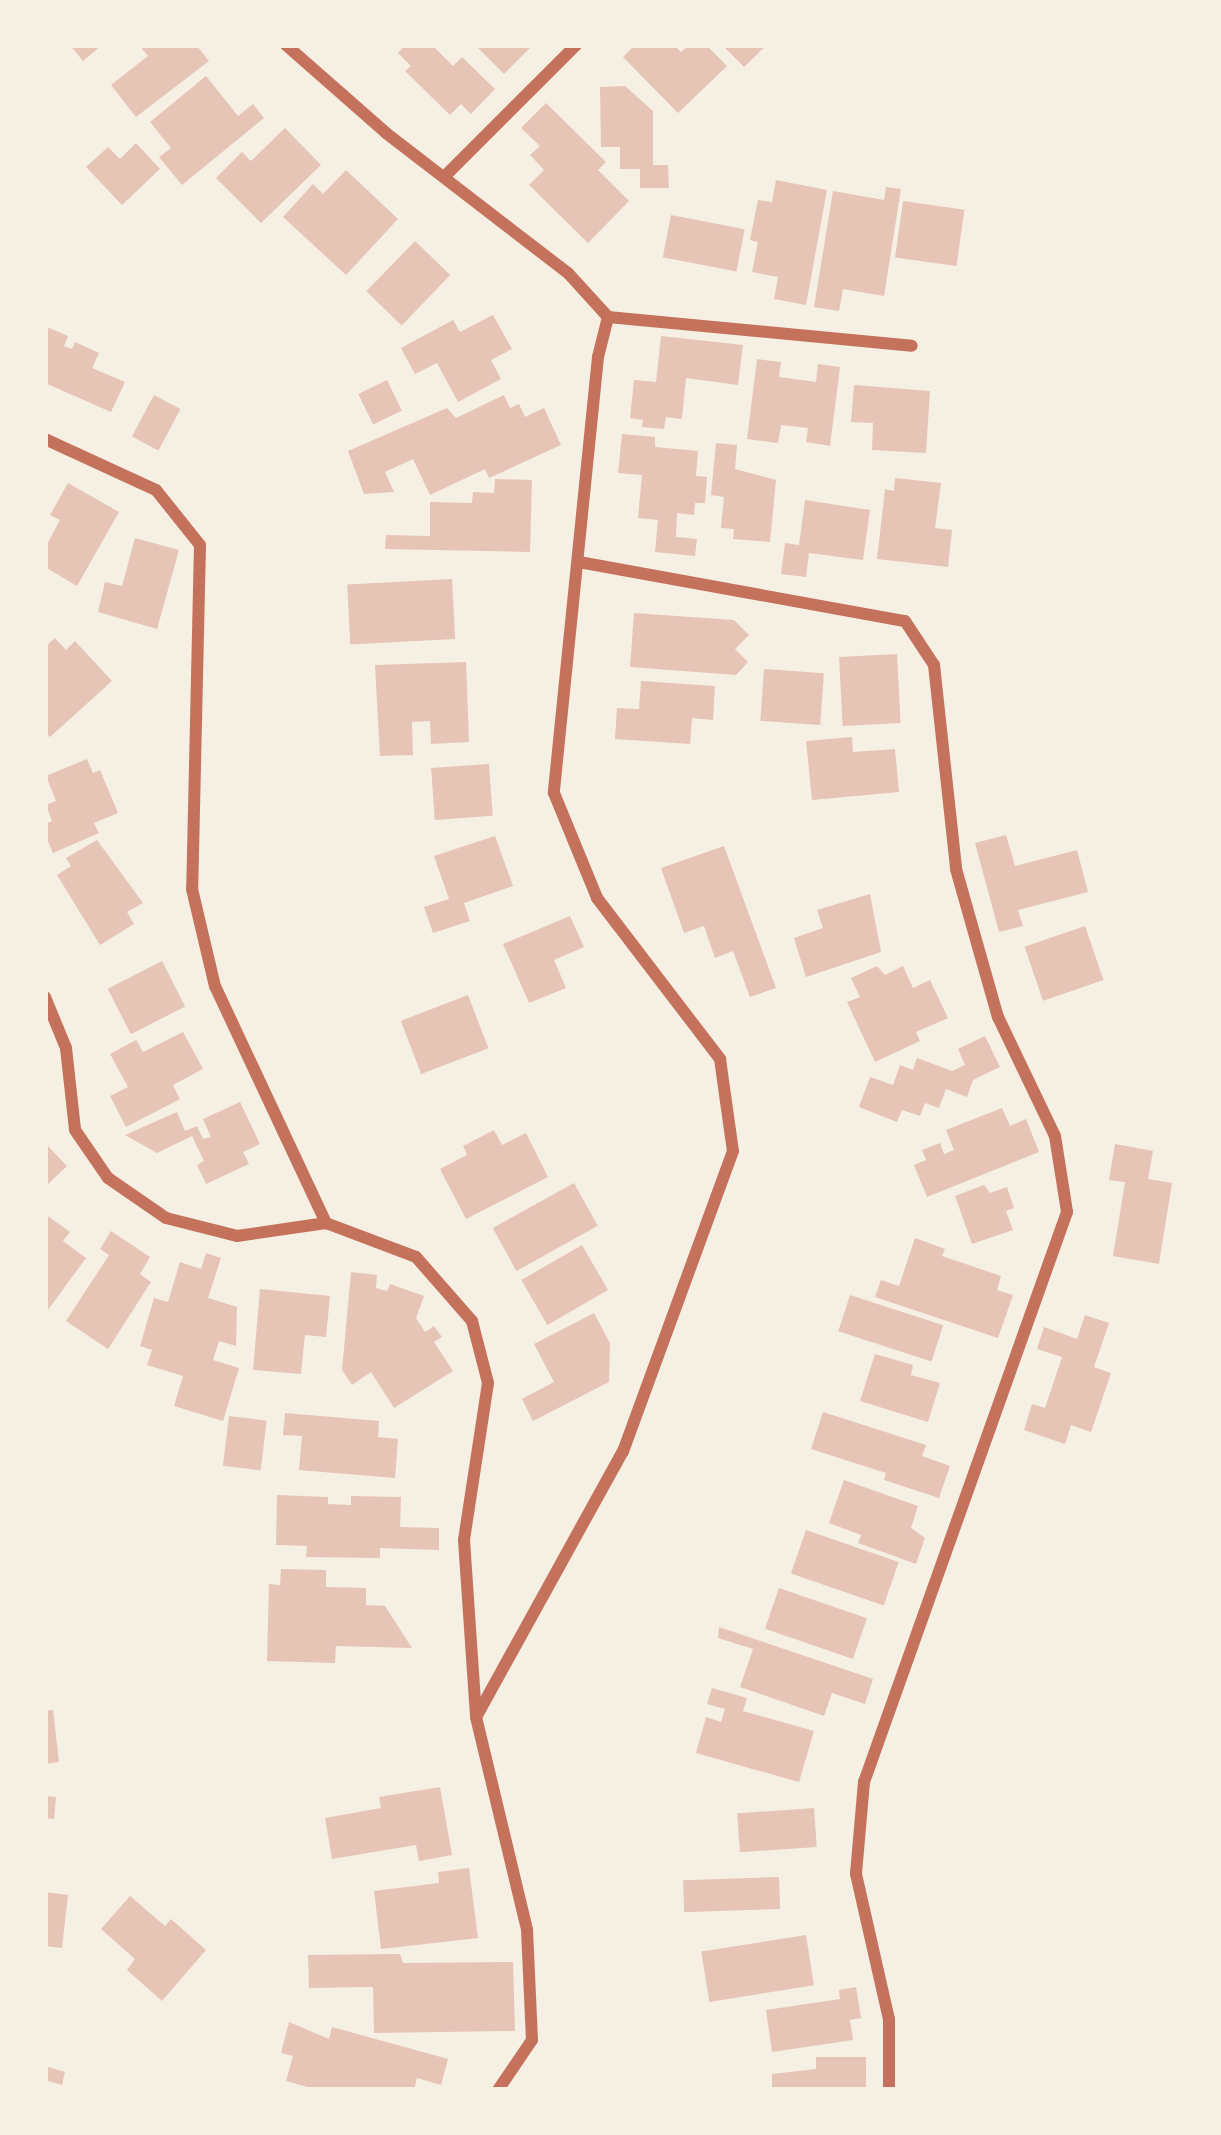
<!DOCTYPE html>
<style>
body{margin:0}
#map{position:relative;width:1221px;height:2135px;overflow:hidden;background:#f6efe4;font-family:Raleway,sans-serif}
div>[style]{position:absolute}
.building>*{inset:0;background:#e6c5b7;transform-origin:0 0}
.minor>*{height:12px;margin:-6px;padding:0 6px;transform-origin:6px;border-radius:6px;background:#c5725c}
span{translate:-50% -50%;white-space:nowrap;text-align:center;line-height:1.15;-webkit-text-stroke:9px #f6efe4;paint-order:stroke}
.frame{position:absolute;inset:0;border:48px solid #f6efe4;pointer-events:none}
</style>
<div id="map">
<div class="building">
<i style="clip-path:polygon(70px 45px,102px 45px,83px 61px)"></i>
<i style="clip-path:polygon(139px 45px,196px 45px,209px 61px,136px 117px,111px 85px,148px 56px)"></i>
<i style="clip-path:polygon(405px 45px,432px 45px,453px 66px,462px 57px,495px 89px,471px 114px,461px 104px,450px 115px,405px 71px,411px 66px,398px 53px)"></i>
<i style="clip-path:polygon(475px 45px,533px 45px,504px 74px)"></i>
<i style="clip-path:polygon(635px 45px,674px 45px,681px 52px,689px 45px,706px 45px,727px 66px,678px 113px,623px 57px)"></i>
<i style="clip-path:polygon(722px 45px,767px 45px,744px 67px)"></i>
<i style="clip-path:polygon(206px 76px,238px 116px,253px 104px,264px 118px,182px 185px,159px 157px,171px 148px,150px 122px)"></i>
<i style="clip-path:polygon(625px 86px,653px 111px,653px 165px,668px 165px,669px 188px,640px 188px,640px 169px,620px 169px,620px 147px,601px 147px,600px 87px)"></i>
<i style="clip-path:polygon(546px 103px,606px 162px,598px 170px,629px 201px,588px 243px,529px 185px,544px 170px,530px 155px,540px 146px,521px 128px)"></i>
<i style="clip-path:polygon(285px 128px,321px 165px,261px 223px,216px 178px,242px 152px,251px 161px)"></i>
<i style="clip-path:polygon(136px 143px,160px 169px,122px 205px,86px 167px,108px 147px,120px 159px)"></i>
<i style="clip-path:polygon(346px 170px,398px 219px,346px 275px,283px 217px,313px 184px,323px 194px)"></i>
<i style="clip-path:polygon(776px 180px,827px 190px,806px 305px,774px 299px,778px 277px,752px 272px,758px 242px,750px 240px,758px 200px,772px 202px)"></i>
<i style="clip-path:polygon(886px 187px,901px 189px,884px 296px,843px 289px,839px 311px,814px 307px,833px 191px,884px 200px)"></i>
<i style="left:903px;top:201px;width:62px;height:57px;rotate:8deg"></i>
<i style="left:671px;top:215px;width:75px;height:43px;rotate:11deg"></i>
<i style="left:415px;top:241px;width:49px;height:70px;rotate:44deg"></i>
<i style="clip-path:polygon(493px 315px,512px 349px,491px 360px,501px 379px,458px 402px,437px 363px,415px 374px,401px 348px,453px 320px,460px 332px)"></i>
<i style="clip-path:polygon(45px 326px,68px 336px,64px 346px,72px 349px,75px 342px,99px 353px,92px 368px,125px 382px,111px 412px,45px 383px)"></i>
<i style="clip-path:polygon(661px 336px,743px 345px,738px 385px,686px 378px,682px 419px,666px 417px,664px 429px,642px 427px,643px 420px,630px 418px,634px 380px,656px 382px)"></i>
<i style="clip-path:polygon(757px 359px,781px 362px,779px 377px,816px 382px,818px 364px,840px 367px,830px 446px,806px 442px,808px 428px,781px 425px,778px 443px,747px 439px)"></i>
<i style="left:387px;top:380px;width:34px;height:32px;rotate:64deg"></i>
<i style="clip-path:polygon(854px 385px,930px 391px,926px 453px,872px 450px,873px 423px,851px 422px)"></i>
<i style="left:154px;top:395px;width:30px;height:47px;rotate:28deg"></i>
<i style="clip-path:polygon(504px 395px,510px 408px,519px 404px,525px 417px,544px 408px,561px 445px,489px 478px,485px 469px,430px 495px,413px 459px,385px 472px,394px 492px,364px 494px,348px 451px,447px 408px,456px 418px)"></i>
<i style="clip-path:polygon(622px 434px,655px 437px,655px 447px,698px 451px,696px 476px,707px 477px,705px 503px,695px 503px,694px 515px,677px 513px,676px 537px,697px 539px,695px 556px,655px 552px,658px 520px,638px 518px,642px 475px,618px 473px)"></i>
<i style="clip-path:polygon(716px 443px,737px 445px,735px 469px,776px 480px,770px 542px,733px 539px,734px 529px,721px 528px,724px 497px,711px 495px)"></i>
<i style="clip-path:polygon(895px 478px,941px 483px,935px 528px,952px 530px,948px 567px,877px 559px,885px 489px,894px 491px)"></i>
<i style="clip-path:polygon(495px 479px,532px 480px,530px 552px,385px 549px,386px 535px,430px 536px,430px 502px,472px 503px,473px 492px,494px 493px)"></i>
<i style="clip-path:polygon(68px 483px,119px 512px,77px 586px,45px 567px,45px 548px,60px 520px,50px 515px)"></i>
<i style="clip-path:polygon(805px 500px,870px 510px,863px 560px,809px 553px,806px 577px,781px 574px,785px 543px,799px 545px)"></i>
<i style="clip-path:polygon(135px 538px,179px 550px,157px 629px,98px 612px,105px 582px,122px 586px)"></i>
<i style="left:452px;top:579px;width:60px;height:105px;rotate:87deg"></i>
<i style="clip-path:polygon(634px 613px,734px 620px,749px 635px,735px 649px,748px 662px,736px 675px,630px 667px)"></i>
<i style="clip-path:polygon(55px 638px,66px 650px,75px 641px,112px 681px,50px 737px,45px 732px,45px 647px)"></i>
<i style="left:897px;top:654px;width:69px;height:58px;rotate:87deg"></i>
<i style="clip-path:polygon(466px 662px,469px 742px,431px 744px,430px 721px,412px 722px,413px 755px,380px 756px,375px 665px)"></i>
<i style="left:764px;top:669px;width:60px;height:52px;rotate:4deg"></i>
<i style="clip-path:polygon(641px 681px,715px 686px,713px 720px,692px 718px,690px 744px,615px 739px,617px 708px,639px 709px)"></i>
<i style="clip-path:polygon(852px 737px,853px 752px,895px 749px,899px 792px,812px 800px,806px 741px)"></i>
<i style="clip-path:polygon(87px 759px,93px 773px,100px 770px,118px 813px,94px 823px,99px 833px,53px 853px,45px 834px,45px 824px,52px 821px,46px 805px,56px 801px,46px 776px)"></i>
<i style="left:489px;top:764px;width:52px;height:58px;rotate:86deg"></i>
<i style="clip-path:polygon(1006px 835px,1015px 866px,1077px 850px,1088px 892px,1018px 910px,1023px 926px,999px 932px,975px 843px)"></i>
<i style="clip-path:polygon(495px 836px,513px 886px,464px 903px,470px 921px,433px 933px,424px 907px,449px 899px,434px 856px)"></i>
<i style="clip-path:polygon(97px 840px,143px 903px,127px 912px,134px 924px,100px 945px,57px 875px,71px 866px,66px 858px)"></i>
<i style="clip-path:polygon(724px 846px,776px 988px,750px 997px,733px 951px,715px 958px,704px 926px,684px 933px,661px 868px)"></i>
<i style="clip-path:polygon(870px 894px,881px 952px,806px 977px,794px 938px,823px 928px,817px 910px)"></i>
<i style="clip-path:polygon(570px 916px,584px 947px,554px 960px,566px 988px,529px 1003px,503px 944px)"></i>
<i style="left:1085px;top:926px;width:57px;height:64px;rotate:71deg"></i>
<i style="left:162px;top:961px;width:51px;height:61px;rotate:63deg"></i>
<i style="clip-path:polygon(877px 966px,885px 975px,903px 966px,913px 988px,930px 980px,948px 1018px,916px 1032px,920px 1041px,875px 1062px,847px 1002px,860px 997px,851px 978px)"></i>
<i style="left:468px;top:995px;width:57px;height:72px;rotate:69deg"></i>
<i style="clip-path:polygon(183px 1032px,203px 1069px,173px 1085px,180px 1099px,126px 1127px,110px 1096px,128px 1087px,110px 1054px,136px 1040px,143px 1052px)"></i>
<i style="clip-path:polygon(985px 1036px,1000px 1067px,973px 1080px,967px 1097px,946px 1089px,939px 1108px,925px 1103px,920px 1116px,902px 1110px,897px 1122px,859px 1107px,870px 1077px,893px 1085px,900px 1065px,913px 1070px,917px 1058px,952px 1071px,965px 1065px,958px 1049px)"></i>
<i style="clip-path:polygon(240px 1102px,260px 1144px,243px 1152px,249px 1164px,206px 1184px,197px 1165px,204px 1161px,192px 1136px,157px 1153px,125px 1135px,177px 1112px,185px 1131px,197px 1126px,203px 1139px,211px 1137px,203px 1119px)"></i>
<i style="clip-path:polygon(1002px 1108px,1010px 1126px,1026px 1119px,1039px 1152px,927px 1197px,914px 1165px,926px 1160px,922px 1150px,940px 1143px,944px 1154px,954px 1150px,946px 1130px)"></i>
<i style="clip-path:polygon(494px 1130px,502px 1145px,526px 1133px,548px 1177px,466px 1219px,440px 1169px,467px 1155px,463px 1146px)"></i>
<i style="clip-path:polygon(45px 1143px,67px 1166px,45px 1187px)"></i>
<i style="clip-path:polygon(1115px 1144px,1153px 1151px,1148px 1179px,1172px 1183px,1159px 1264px,1113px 1256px,1125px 1182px,1109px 1180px)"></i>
<i style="left:574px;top:1183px;width:49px;height:93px;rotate:61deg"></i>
<i style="clip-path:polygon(984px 1185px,990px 1193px,1007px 1187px,1014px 1208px,1006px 1211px,1013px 1230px,972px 1244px,955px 1196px)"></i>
<i style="clip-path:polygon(45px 1214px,70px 1232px,63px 1241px,86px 1258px,45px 1314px)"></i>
<i style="clip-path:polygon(111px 1231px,150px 1257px,140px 1274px,151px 1282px,108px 1349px,66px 1321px,109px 1255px,100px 1249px)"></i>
<i style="clip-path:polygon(915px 1238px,945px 1249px,942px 1256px,1001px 1276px,997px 1290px,1013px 1295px,998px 1338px,875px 1297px,881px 1280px,899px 1286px)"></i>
<i style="left:582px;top:1245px;width:52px;height:70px;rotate:60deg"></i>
<i style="clip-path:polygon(206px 1253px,221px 1258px,208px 1298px,237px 1307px,236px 1346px,219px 1341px,213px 1360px,239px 1368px,223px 1421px,174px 1406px,183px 1376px,147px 1365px,152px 1350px,140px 1346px,154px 1298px,168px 1302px,180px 1262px,201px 1269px)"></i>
<i style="clip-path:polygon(351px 1272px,377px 1275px,376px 1288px,387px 1291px,390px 1284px,424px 1296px,416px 1318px,425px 1332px,434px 1326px,442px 1337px,434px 1342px,453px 1371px,394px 1408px,371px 1372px,352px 1385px,342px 1370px)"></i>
<i style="clip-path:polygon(260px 1289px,330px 1296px,326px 1337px,305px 1335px,301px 1374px,253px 1370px)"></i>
<i style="left:850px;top:1295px;width:98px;height:38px;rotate:18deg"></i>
<i style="clip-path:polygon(594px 1313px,610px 1343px,609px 1382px,533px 1421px,522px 1399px,554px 1382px,534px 1344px)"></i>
<i style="clip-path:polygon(1085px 1315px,1109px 1323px,1094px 1367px,1111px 1373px,1091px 1432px,1071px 1425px,1065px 1444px,1024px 1430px,1032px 1404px,1045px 1408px,1062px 1357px,1037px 1349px,1044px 1327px,1077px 1339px)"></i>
<i style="clip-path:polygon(875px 1354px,913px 1365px,911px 1375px,940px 1383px,928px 1422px,860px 1401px)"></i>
<i style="clip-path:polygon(823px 1412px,926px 1445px,922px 1456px,950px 1466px,939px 1498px,884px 1480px,886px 1473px,811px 1449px)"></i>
<i style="clip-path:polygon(285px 1413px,379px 1421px,378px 1437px,398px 1439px,395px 1478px,299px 1470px,302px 1436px,283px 1435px)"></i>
<i style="left:229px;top:1416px;width:38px;height:50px;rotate:7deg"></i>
<i style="clip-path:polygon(844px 1480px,918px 1506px,911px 1528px,925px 1538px,916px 1564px,858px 1543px,861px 1535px,829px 1523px)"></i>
<i style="clip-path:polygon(277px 1495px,328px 1497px,328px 1504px,351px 1505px,351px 1496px,401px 1497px,400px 1527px,439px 1528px,439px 1550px,380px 1548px,380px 1558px,306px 1557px,307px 1546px,276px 1545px)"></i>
<i style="left:806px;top:1530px;width:98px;height:46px;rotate:19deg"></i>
<i style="clip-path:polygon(281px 1569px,326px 1570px,326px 1587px,366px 1588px,366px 1605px,385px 1606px,412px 1648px,336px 1646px,335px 1663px,267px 1661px,269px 1584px,280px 1585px)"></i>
<i style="left:779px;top:1588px;width:93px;height:43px;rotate:19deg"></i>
<i style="clip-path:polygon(719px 1627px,873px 1679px,865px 1704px,832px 1693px,824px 1716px,740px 1687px,753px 1649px,718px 1638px)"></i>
<i style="clip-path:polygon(712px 1688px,747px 1698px,743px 1711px,814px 1731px,799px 1782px,696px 1753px,706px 1717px,721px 1722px,725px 1709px,707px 1704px)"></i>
<i style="clip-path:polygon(53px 1710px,59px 1762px,45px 1764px,45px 1711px)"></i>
<i style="clip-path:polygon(440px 1787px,452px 1855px,419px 1861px,416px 1845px,332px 1859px,325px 1818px,381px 1808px,379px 1797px)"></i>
<i style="left:45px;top:1796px;width:11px;height:22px;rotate:5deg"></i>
<i style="left:814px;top:1808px;width:39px;height:77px;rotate:86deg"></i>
<i style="clip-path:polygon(469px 1868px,478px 1938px,381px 1949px,374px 1891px,439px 1883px,438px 1872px)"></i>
<i style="left:779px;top:1877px;width:32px;height:96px;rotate:88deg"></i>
<i style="clip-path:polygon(45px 1892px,68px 1895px,62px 1948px,45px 1946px)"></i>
<i style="clip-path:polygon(130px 1896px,165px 1926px,171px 1919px,206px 1950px,162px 2001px,127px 1970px,135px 1959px,101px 1929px)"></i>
<i style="left:806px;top:1935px;width:51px;height:106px;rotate:81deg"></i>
<i style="clip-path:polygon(400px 1954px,403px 1963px,513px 1962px,515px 2031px,374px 2033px,373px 1987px,309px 1988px,308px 1955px)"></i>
<i style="clip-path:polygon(856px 1987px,861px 2018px,850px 2020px,853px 2040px,772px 2052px,766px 2010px,840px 1999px,839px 1990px)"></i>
<i style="clip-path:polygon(289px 2022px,329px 2039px,332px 2027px,448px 2059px,441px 2085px,417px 2078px,414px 2090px,319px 2090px,286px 2081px,293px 2056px,281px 2053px)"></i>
<i style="clip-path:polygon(816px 2057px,866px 2057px,866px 2090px,772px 2090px,772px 2074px,816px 2069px)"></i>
<i style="clip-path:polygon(45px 2066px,65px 2072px,62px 2085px,45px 2080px)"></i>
</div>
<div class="minor">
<i style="left:286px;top:45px;width:133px;rotate:41.3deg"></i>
<i style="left:386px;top:133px;width:230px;rotate:37.6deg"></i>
<i style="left:568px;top:273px;width:59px;rotate:47.7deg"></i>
<i style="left:608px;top:317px;width:41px;rotate:104deg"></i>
<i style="left:598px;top:357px;width:438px;rotate:95.8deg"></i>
<i style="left:554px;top:793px;width:113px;rotate:67.7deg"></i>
<i style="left:597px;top:898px;width:203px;rotate:52.6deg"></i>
<i style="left:720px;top:1059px;width:93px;rotate:82deg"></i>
<i style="left:733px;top:1151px;width:320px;rotate:110.1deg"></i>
<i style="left:623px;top:1451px;width:304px;rotate:118.9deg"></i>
<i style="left:446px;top:175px;width:184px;rotate:-45deg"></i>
<i style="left:608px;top:317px;width:305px;rotate:5.4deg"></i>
<i style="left:45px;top:439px;width:122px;rotate:24.7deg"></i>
<i style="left:156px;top:490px;width:70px;rotate:51.3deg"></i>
<i style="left:200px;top:545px;width:344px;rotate:91.3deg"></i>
<i style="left:192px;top:889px;width:100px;rotate:76.7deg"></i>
<i style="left:215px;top:986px;width:262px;rotate:64.9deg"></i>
<i style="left:579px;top:562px;width:331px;rotate:10.3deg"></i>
<i style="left:905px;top:621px;width:53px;rotate:56.6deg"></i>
<i style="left:934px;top:665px;width:205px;rotate:83.8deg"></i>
<i style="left:956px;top:869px;width:154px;rotate:74.2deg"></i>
<i style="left:998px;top:1017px;width:132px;rotate:64.4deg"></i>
<i style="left:1055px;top:1136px;width:77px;rotate:81deg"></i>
<i style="left:1067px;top:1212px;width:605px;rotate:109.6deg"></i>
<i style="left:864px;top:1782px;width:92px;rotate:95deg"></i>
<i style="left:856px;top:1874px;width:149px;rotate:77.2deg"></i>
<i style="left:889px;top:2019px;width:71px;rotate:90deg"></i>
<i style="left:45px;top:997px;width:55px;rotate:67.6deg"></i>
<i style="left:66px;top:1048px;width:82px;rotate:83.7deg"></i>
<i style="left:75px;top:1130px;width:58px;rotate:55.5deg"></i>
<i style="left:108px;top:1178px;width:70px;rotate:34.6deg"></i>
<i style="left:166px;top:1218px;width:73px;rotate:14.2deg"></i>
<i style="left:237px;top:1236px;width:90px;rotate:-8.3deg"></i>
<i style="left:326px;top:1223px;width:96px;rotate:20.7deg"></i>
<i style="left:416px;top:1257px;width:85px;rotate:48.8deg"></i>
<i style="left:472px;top:1321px;width:64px;rotate:75.5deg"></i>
<i style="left:488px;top:1383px;width:159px;rotate:98.7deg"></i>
<i style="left:464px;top:1540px;width:177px;rotate:86.1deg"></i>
<i style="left:476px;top:1717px;width:219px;rotate:76.5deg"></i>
<i style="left:527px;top:1930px;width:110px;rotate:87.4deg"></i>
<i style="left:532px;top:2040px;width:60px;rotate:124.2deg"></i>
</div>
<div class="frame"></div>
</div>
